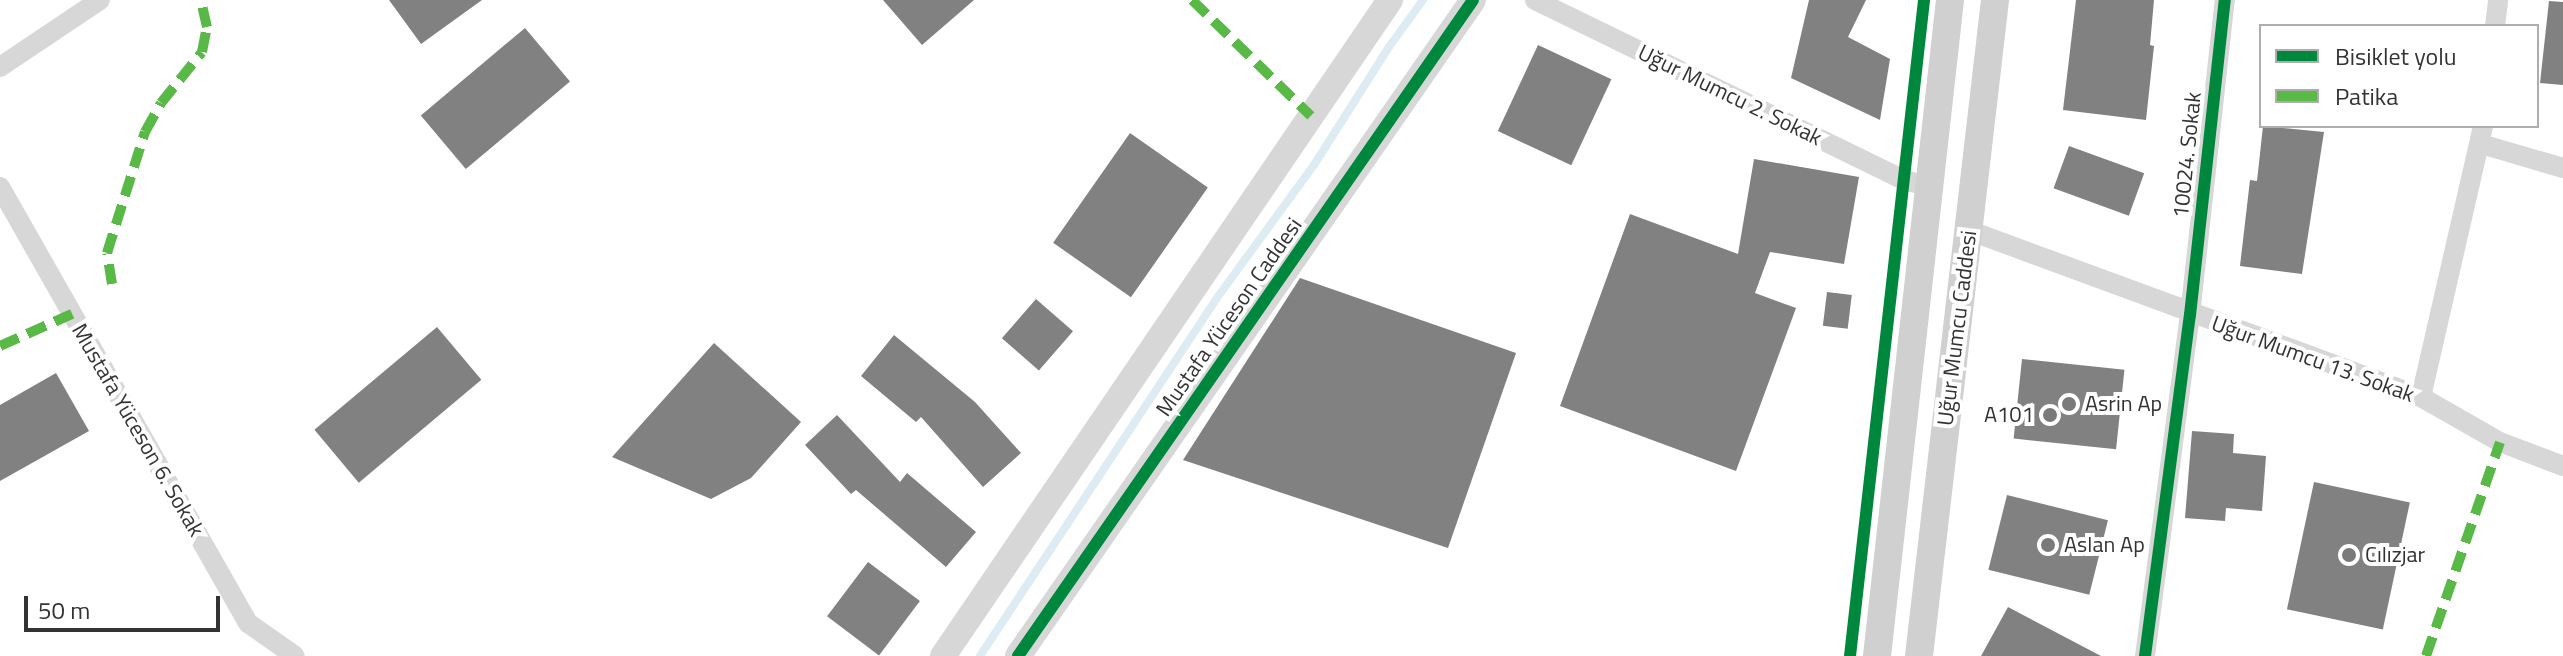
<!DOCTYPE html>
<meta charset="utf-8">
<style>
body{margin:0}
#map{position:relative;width:2563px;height:656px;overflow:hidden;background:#fff;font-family:"Titillium Web",sans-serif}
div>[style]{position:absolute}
.stream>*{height:8px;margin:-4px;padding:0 4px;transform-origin:4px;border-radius:4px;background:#ddebf3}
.building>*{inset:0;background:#818181;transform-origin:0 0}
.minor>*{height:20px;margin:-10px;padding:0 10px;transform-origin:10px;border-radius:10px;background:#d7d7d7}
.tertiary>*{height:26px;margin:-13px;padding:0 13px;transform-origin:13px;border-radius:13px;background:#d7d7d7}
.secondary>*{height:28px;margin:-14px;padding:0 14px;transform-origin:14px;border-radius:14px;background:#d0d0d0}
.quiet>*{height:10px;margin-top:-5px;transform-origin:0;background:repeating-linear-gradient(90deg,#58b947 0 20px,transparent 0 30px)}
.cycleway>*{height:12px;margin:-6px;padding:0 6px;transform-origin:6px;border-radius:6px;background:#00873e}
.dots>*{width:22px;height:22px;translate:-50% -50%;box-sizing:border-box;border:4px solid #fff;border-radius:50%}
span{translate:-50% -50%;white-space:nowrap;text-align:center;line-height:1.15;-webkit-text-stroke:8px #fff;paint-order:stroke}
.street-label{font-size:22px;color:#333}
.poi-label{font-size:22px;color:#333}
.left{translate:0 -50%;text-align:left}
.right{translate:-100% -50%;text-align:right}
.legend{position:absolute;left:2259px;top:24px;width:280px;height:104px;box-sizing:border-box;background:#fff;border:2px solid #adadad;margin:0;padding:10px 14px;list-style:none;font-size:24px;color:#333}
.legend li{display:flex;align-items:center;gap:16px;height:40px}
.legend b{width:40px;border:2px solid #adadad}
.scale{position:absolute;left:24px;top:596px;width:196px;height:36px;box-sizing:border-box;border:4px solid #333;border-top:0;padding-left:10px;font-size:24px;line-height:28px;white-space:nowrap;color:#333;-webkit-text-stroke:6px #fff;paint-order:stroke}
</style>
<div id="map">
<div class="stream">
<i style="left:980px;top:656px;width:424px;rotate:-56.5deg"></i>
<i style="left:1214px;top:302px;width:170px;rotate:-53.9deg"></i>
<i style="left:1314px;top:165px;width:140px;rotate:-57.6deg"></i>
<i style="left:1389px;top:47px;width:58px;rotate:-54.1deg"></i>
</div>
<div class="building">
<i style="clip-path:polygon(389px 0,482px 0,421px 44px)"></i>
<i style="clip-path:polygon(883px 0,974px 0,922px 45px)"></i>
<i style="clip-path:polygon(1809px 0,1866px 0,1848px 37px,1890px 59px,1880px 120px,1791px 78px)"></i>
<i style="clip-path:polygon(2076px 0,2154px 0,2150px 45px,2154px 46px,2146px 120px,2063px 110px)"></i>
<i style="clip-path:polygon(2549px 1px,2563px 2px,2563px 85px,2540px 83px)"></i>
<i style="left:525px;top:28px;width:70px;height:136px;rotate:50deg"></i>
<i style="left:1538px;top:45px;width:81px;height:95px;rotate:25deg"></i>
<i style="clip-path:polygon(2263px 126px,2324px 132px,2302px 274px,2240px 266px,2250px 180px,2257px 181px)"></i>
<i style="left:1130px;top:133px;width:95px;height:134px;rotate:35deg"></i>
<i style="left:2069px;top:146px;width:80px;height:45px;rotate:20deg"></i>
<i style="clip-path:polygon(1754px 159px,1859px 177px,1844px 264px,1770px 252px,1755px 293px,1796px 308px,1736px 471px,1560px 406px,1630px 214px,1738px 254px)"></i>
<i style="clip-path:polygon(1300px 278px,1516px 353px,1448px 548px,1183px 460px)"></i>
<i style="left:1827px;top:292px;width:25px;height:34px;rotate:7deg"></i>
<i style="left:1036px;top:299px;width:49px;height:52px;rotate:41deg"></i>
<i style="left:437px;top:327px;width:69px;height:160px;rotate:50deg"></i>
<i style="clip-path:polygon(894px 335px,975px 402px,1021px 453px,983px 487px,921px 417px,916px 422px,861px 376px)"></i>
<i style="clip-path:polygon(714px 343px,801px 422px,751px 478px,711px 499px,612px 457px)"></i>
<i style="left:2022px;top:359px;width:103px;height:80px;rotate:6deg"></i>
<i style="clip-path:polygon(56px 373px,89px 431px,0 481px,0 405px)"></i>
<i style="clip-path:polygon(837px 415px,900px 482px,907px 473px,976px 532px,946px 567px,856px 490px,851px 494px,805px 445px)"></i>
<i style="clip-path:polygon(2192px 431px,2234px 434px,2233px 453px,2266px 456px,2262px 511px,2226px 508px,2225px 521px,2185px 518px)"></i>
<i style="left:2314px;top:482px;width:98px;height:130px;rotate:12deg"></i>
<i style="left:2007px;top:495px;width:104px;height:77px;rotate:14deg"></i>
<i style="left:868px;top:562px;width:65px;height:68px;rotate:37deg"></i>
<i style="clip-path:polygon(2008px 607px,2101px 656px,1981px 656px)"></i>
</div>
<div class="minor">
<i style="left:1535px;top:0;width:411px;rotate:26deg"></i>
<i style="left:1904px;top:180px;width:24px;rotate:15deg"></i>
<i style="left:2495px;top:26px;width:26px;rotate:-83deg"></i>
<i style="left:0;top:67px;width:120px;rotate:-33.8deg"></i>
<i style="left:2481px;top:144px;width:85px;rotate:16.3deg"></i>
<i style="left:0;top:187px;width:502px;rotate:60.37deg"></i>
<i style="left:248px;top:623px;width:57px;rotate:35.1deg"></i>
<i style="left:1968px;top:230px;width:483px;rotate:20.2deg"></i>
<i style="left:2421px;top:397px;width:91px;rotate:29.7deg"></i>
<i style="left:2500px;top:442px;width:67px;rotate:20.9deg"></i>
<i style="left:2421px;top:397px;width:278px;rotate:-77.1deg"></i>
<i style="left:2145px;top:656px;width:344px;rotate:-82.5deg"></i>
<i style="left:2190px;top:315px;width:317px;rotate:-83.7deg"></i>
</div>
<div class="tertiary">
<i style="left:943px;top:656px;width:794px;rotate:-55.73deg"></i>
<i style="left:1018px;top:656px;width:798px;rotate:-55.25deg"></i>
</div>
<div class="secondary">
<i style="left:1877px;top:656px;width:660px;rotate:-83.65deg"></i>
<i style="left:1919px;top:656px;width:660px;rotate:-83.39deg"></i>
</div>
<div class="quiet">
<i style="left:1192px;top:0;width:166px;rotate:44.3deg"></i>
<i style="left:112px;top:284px;width:31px;rotate:-99deg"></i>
<i style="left:107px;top:253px;width:127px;rotate:-72.6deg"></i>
<i style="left:145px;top:132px;width:33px;rotate:-61deg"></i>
<i style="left:161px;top:103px;width:65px;rotate:-51.2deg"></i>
<i style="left:202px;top:52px;width:25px;rotate:-79deg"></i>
<i style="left:207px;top:27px;width:28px;rotate:-103deg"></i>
<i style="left:0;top:346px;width:79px;rotate:-24deg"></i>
<i style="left:2426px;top:656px;width:226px;rotate:-70.9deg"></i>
</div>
<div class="cycleway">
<i style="left:1018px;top:656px;width:798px;rotate:-55.25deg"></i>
<i style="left:1850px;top:656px;width:660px;rotate:-83.56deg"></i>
<i style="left:2145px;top:656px;width:344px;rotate:-82.5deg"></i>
<i style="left:2190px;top:315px;width:317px;rotate:-83.7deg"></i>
</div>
<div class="dots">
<i style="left:2069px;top:404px;background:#7a7a7a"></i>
<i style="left:2050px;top:415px;background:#7a7a7a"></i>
<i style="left:2048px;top:545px;background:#7a7a7a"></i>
<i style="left:2349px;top:555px;background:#7a7a7a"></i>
</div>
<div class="street-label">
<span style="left:1730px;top:95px;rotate:26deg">Uğur Mumcu 2. Sokak</span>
<span style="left:2187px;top:155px;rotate:-84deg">10024. Sokak</span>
<span style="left:1229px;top:317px;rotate:-55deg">Mustafa Yüceson Caddesi</span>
<span style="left:1957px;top:328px;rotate:-83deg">Uğur Mumcu Caddesi</span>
<span style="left:2313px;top:359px;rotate:20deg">Uğur Mumcu 13. Sokak</span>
<span style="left:138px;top:430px;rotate:60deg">Mustafa Yüceson 6. Sokak</span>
</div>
<div class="poi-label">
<span class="left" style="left:2085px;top:404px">Asrin Ap</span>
<span class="right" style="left:2034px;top:415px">A101</span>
<span class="left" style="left:2064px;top:545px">Aslan Ap</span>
<span class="left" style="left:2365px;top:555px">Cılızjar</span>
</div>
<ul class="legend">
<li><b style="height:10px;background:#00873e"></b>Bisiklet yolu</li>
<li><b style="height:10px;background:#58b947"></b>Patika</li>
</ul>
<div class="scale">50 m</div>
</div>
